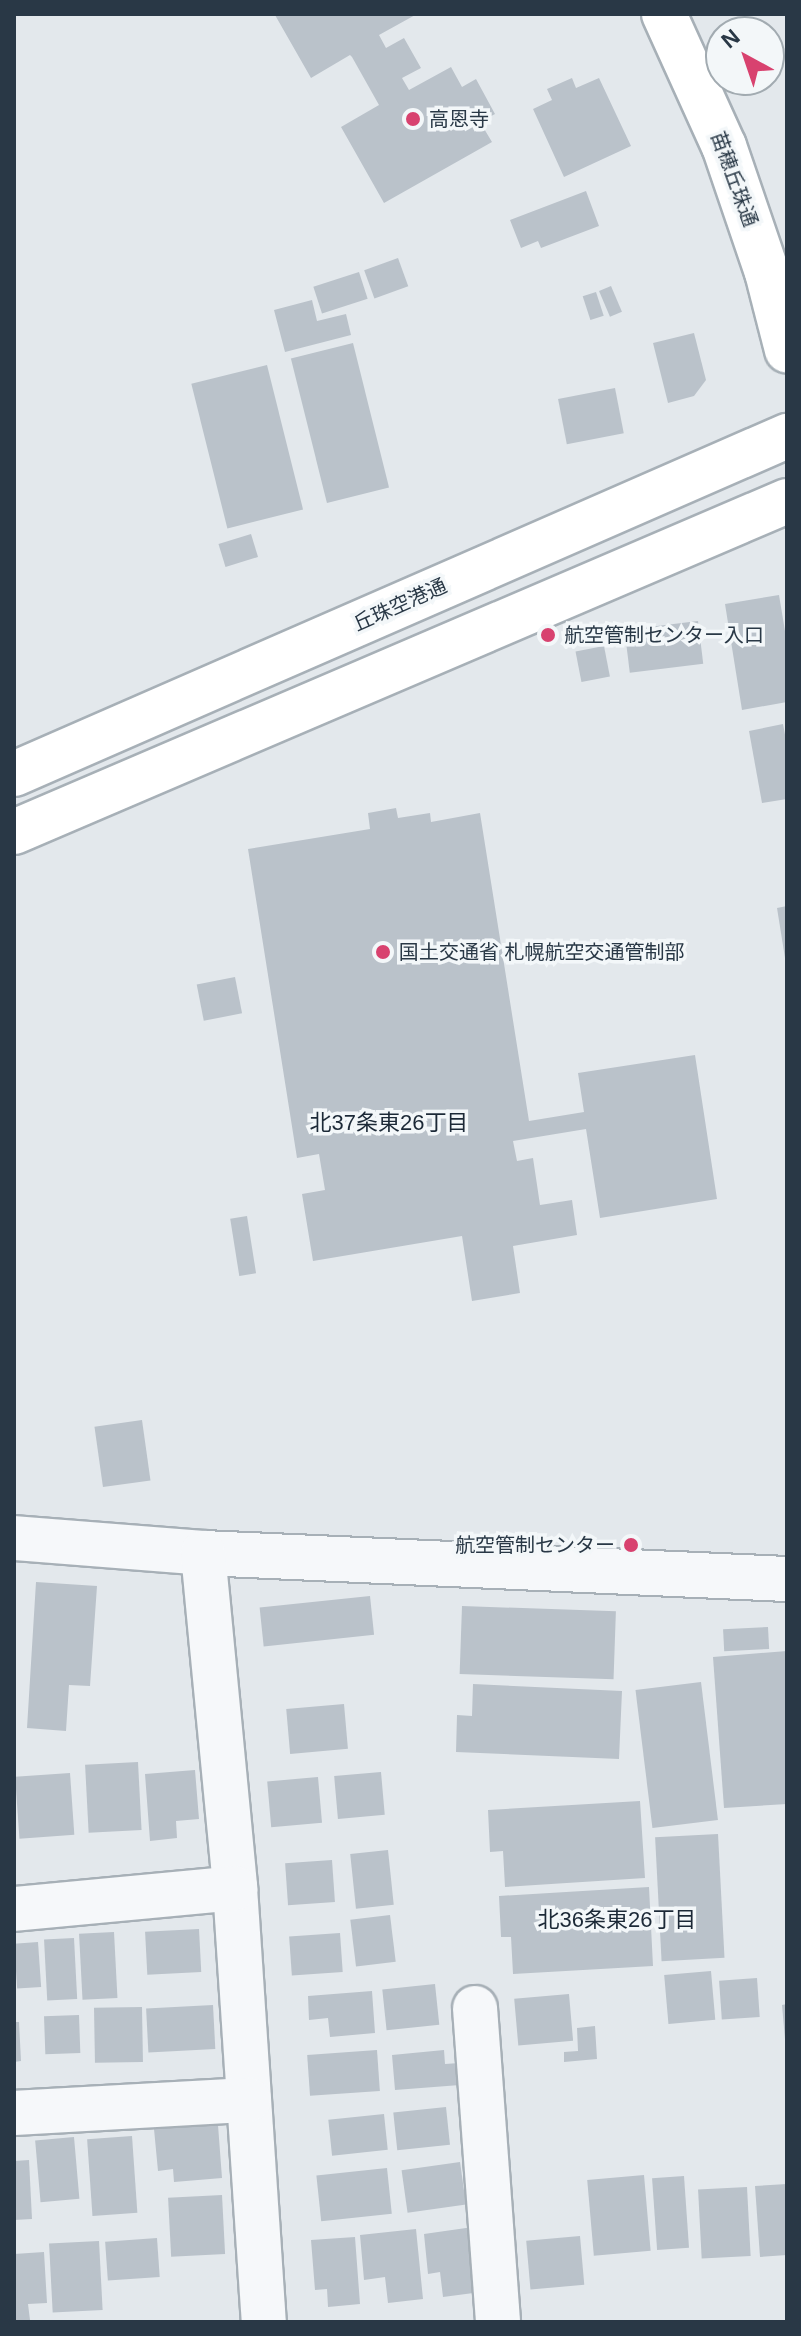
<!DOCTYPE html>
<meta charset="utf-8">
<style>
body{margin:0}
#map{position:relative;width:801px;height:2336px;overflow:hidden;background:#e3e8ec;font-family:Arial,"Noto Sans JP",sans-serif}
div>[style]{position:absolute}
.building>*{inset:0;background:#bac2ca;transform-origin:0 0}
.roads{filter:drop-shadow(2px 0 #a7b0b7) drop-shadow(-2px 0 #a7b0b7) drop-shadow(0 2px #a7b0b7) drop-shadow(0 -2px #a7b0b7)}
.minor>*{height:44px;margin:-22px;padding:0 22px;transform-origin:22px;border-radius:22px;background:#f6f8fa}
.major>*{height:44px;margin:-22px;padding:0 22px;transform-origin:22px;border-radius:22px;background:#fff}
.dots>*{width:22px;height:22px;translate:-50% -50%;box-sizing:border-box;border:4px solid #f3f7f9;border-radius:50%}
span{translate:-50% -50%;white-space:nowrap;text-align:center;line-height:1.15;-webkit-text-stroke:7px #f3f7f9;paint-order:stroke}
.poi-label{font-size:20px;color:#293846}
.left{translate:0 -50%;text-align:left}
.right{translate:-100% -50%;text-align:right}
.street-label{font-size:20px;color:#293846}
.neighbourhood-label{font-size:22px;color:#1c2937}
.frame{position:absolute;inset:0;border:16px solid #293846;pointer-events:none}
.north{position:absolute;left:705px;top:16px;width:80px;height:80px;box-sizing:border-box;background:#f3f7f9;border:2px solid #a2abb1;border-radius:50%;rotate:320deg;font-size:22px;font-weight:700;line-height:32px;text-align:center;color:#293846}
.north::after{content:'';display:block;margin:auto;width:28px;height:36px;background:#d8426f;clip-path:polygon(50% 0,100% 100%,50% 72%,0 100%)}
</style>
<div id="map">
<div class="building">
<i style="clip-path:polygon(417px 14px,379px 35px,386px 48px,404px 38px,421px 68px,402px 78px,409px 90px,451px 67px,462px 87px,476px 79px,495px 114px,480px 122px,492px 142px,384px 203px,341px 127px,379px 105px,352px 57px,350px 55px,311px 78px,275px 15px)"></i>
<i style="clip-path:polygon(572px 78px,576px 88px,599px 78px,631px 146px,564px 177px,533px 109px,552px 100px,547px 89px)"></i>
<i style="clip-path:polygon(586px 191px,599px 226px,541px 248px,538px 241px,521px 248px,510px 220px)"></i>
<i style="left:398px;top:258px;width:30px;height:36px;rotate:70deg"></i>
<i style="left:359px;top:272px;width:28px;height:48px;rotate:72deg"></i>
<i style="left:611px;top:286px;width:28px;height:13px;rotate:67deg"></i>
<i style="left:596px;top:292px;width:25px;height:14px;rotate:72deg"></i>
<i style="clip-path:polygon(312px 300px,317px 321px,346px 314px,351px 335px,285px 352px,274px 310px)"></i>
<i style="clip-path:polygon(694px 333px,706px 380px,694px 396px,668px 403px,653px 343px)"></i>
<i style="left:353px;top:343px;width:149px;height:64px;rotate:76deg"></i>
<i style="left:267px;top:365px;width:149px;height:78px;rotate:76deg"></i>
<i style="left:615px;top:388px;width:46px;height:58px;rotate:79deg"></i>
<i style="left:251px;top:534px;width:24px;height:34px;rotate:73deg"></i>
<i style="clip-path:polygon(779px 595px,787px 643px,787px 702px,742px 710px,725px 604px)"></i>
<i style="left:698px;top:621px;width:43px;height:74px;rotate:83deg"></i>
<i style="left:604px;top:646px;width:31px;height:29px;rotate:79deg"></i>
<i style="clip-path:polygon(783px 724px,787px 745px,787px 799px,762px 803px,749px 731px)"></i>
<i style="clip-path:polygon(396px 808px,398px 818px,430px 813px,431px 822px,480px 813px,529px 1121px,584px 1112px,578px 1073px,695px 1055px,717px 1199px,600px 1218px,586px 1129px,513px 1141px,517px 1161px,533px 1158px,540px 1205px,572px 1200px,577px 1235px,513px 1246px,520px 1293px,472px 1301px,462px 1236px,313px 1261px,302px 1194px,325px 1190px,319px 1154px,297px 1158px,248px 849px,370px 829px,368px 813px)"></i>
<i style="clip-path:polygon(787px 906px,787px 958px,785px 958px,777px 908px)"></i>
<i style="left:235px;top:977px;width:37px;height:39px;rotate:79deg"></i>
<i style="left:247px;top:1216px;width:58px;height:17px;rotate:81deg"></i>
<i style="left:142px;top:1420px;width:61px;height:48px;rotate:82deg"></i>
<i style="clip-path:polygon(36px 1582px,97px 1586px,90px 1686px,69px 1685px,66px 1731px,27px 1728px)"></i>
<i style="left:370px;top:1596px;width:39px;height:111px;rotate:84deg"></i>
<i style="left:462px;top:1606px;width:154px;height:68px;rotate:2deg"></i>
<i style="left:768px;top:1627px;width:22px;height:45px;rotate:87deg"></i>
<i style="clip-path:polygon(787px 1651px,787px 1804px,724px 1808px,713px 1657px)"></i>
<i style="left:701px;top:1682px;width:139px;height:66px;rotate:83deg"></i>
<i style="clip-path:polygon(473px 1684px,622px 1691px,619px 1759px,456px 1752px,457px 1715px,472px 1716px)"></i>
<i style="left:344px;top:1704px;width:45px;height:58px;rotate:85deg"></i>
<i style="left:138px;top:1762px;width:68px;height:53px;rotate:87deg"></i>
<i style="clip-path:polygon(195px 1770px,199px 1819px,176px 1821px,177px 1838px,150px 1841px,145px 1774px)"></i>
<i style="left:381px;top:1772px;width:43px;height:47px;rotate:85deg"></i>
<i style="left:70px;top:1773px;width:62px;height:55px;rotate:86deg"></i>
<i style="left:318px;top:1777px;width:46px;height:51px;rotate:85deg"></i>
<i style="clip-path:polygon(640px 1801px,645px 1878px,505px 1887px,503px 1851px,490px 1852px,488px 1810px)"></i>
<i style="left:718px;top:1834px;width:124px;height:63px;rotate:87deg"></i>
<i style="left:388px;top:1850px;width:55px;height:38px;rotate:84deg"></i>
<i style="left:332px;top:1860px;width:42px;height:47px;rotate:86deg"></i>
<i style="clip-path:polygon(649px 1887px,653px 1966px,513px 1974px,511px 1937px,501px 1937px,499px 1896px)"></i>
<i style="left:390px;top:1915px;width:47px;height:40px;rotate:83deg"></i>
<i style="left:199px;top:1929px;width:43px;height:54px;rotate:87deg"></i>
<i style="left:114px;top:1932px;width:66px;height:35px;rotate:87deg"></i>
<i style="left:340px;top:1933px;width:39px;height:51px;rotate:86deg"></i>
<i style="left:74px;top:1938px;width:61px;height:30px;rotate:87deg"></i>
<i style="left:38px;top:1942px;width:45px;height:24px;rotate:86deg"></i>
<i style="left:711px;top:1971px;width:49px;height:47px;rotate:85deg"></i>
<i style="left:757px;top:1978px;width:39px;height:38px;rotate:86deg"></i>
<i style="left:435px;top:1984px;width:41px;height:53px;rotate:84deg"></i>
<i style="clip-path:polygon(372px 1991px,375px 2033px,330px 2037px,328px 2018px,309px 2020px,308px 1996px)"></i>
<i style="left:569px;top:1994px;width:47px;height:55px;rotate:85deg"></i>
<i style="clip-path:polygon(787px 2004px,787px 2039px,785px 2039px,782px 2005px)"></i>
<i style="left:213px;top:2005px;width:44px;height:67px;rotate:87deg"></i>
<i style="left:142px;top:2007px;width:55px;height:48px;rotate:89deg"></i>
<i style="left:79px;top:2015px;width:38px;height:35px;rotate:88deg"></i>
<i style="clip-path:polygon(14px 2022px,19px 2022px,21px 2061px,14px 2062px)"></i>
<i style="clip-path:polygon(595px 2026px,597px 2059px,564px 2062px,564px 2052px,578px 2051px,577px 2028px)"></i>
<i style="left:377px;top:2050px;width:41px;height:70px;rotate:86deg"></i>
<i style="clip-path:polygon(444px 2050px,445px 2064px,459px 2063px,460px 2085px,395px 2090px,392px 2055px)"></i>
<i style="left:446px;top:2107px;width:38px;height:53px;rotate:84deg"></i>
<i style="left:384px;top:2114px;width:36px;height:56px;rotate:84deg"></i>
<i style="clip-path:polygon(218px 2125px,222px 2178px,174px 2182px,173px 2169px,158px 2171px,154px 2129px)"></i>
<i style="left:132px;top:2136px;width:77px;height:45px;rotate:86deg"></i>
<i style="left:74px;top:2137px;width:62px;height:39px;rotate:85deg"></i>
<i style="clip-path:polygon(29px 2160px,32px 2219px,14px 2220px,14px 2161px)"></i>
<i style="left:460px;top:2162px;width:43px;height:59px;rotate:82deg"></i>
<i style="left:387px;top:2168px;width:46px;height:71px;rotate:84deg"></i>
<i style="left:644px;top:2175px;width:76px;height:57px;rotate:85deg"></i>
<i style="left:684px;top:2176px;width:72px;height:32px;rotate:86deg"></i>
<i style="clip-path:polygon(787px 2184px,787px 2255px,760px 2257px,755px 2186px)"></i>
<i style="left:747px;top:2187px;width:69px;height:49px;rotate:87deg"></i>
<i style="left:222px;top:2195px;width:59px;height:54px;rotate:87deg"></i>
<i style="clip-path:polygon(473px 2227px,481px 2292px,443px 2297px,440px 2272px,428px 2274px,424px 2234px)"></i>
<i style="clip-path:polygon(416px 2229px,423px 2299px,388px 2303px,385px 2277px,364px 2280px,360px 2235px)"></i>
<i style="left:580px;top:2236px;width:49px;height:54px;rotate:85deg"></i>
<i style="clip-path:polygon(355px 2237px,360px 2304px,328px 2307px,327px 2289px,315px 2290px,311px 2240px)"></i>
<i style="left:157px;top:2238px;width:39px;height:52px;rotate:86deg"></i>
<i style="left:99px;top:2241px;width:69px;height:50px;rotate:87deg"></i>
<i style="clip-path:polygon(44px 2252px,47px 2303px,28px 2304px,30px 2320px,14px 2321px,14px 2254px)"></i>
</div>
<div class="roads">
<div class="minor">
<i style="left:14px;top:1538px;width:190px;rotate:4.5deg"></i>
<i style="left:203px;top:1553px;width:585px;rotate:2.55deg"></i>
<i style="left:203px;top:1553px;width:337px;rotate:84.5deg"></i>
<i style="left:235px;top:1888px;width:435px;rotate:86.2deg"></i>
<i style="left:14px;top:1909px;width:222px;rotate:-5.4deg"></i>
<i style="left:475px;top:2008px;width:315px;rotate:85.8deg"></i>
<i style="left:14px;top:2113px;width:235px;rotate:-3.2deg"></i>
</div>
<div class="major">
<i style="left:664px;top:14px;width:145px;rotate:65.6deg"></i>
<i style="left:724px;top:146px;width:133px;rotate:71.2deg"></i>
<i style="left:767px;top:272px;width:81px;rotate:75.6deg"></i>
<i style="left:14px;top:774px;width:844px;rotate:-23.62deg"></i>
<i style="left:14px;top:832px;width:841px;rotate:-23.18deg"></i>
</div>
</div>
<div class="dots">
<i style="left:413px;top:119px;background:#d8426f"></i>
<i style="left:548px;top:635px;background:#d8426f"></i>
<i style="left:383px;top:952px;background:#d8426f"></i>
<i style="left:631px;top:1545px;background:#d8426f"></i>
</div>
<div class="poi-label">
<span class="left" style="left:429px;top:119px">高恩寺</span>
<span class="left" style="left:564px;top:635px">航空管制センター入口</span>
<span class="left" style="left:399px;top:952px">国土交通省 札幌航空交通管制部</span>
<span class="right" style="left:615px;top:1545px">航空管制センター</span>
</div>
<div class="street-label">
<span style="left:734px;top:179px;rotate:70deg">苗穂丘珠通</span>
<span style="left:400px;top:605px;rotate:-24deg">丘珠空港通</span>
</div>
<div class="neighbourhood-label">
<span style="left:389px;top:1123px">北37条東26丁目</span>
<span style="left:617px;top:1920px">北36条東26丁目</span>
</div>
<div class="frame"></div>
<div class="north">N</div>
</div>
